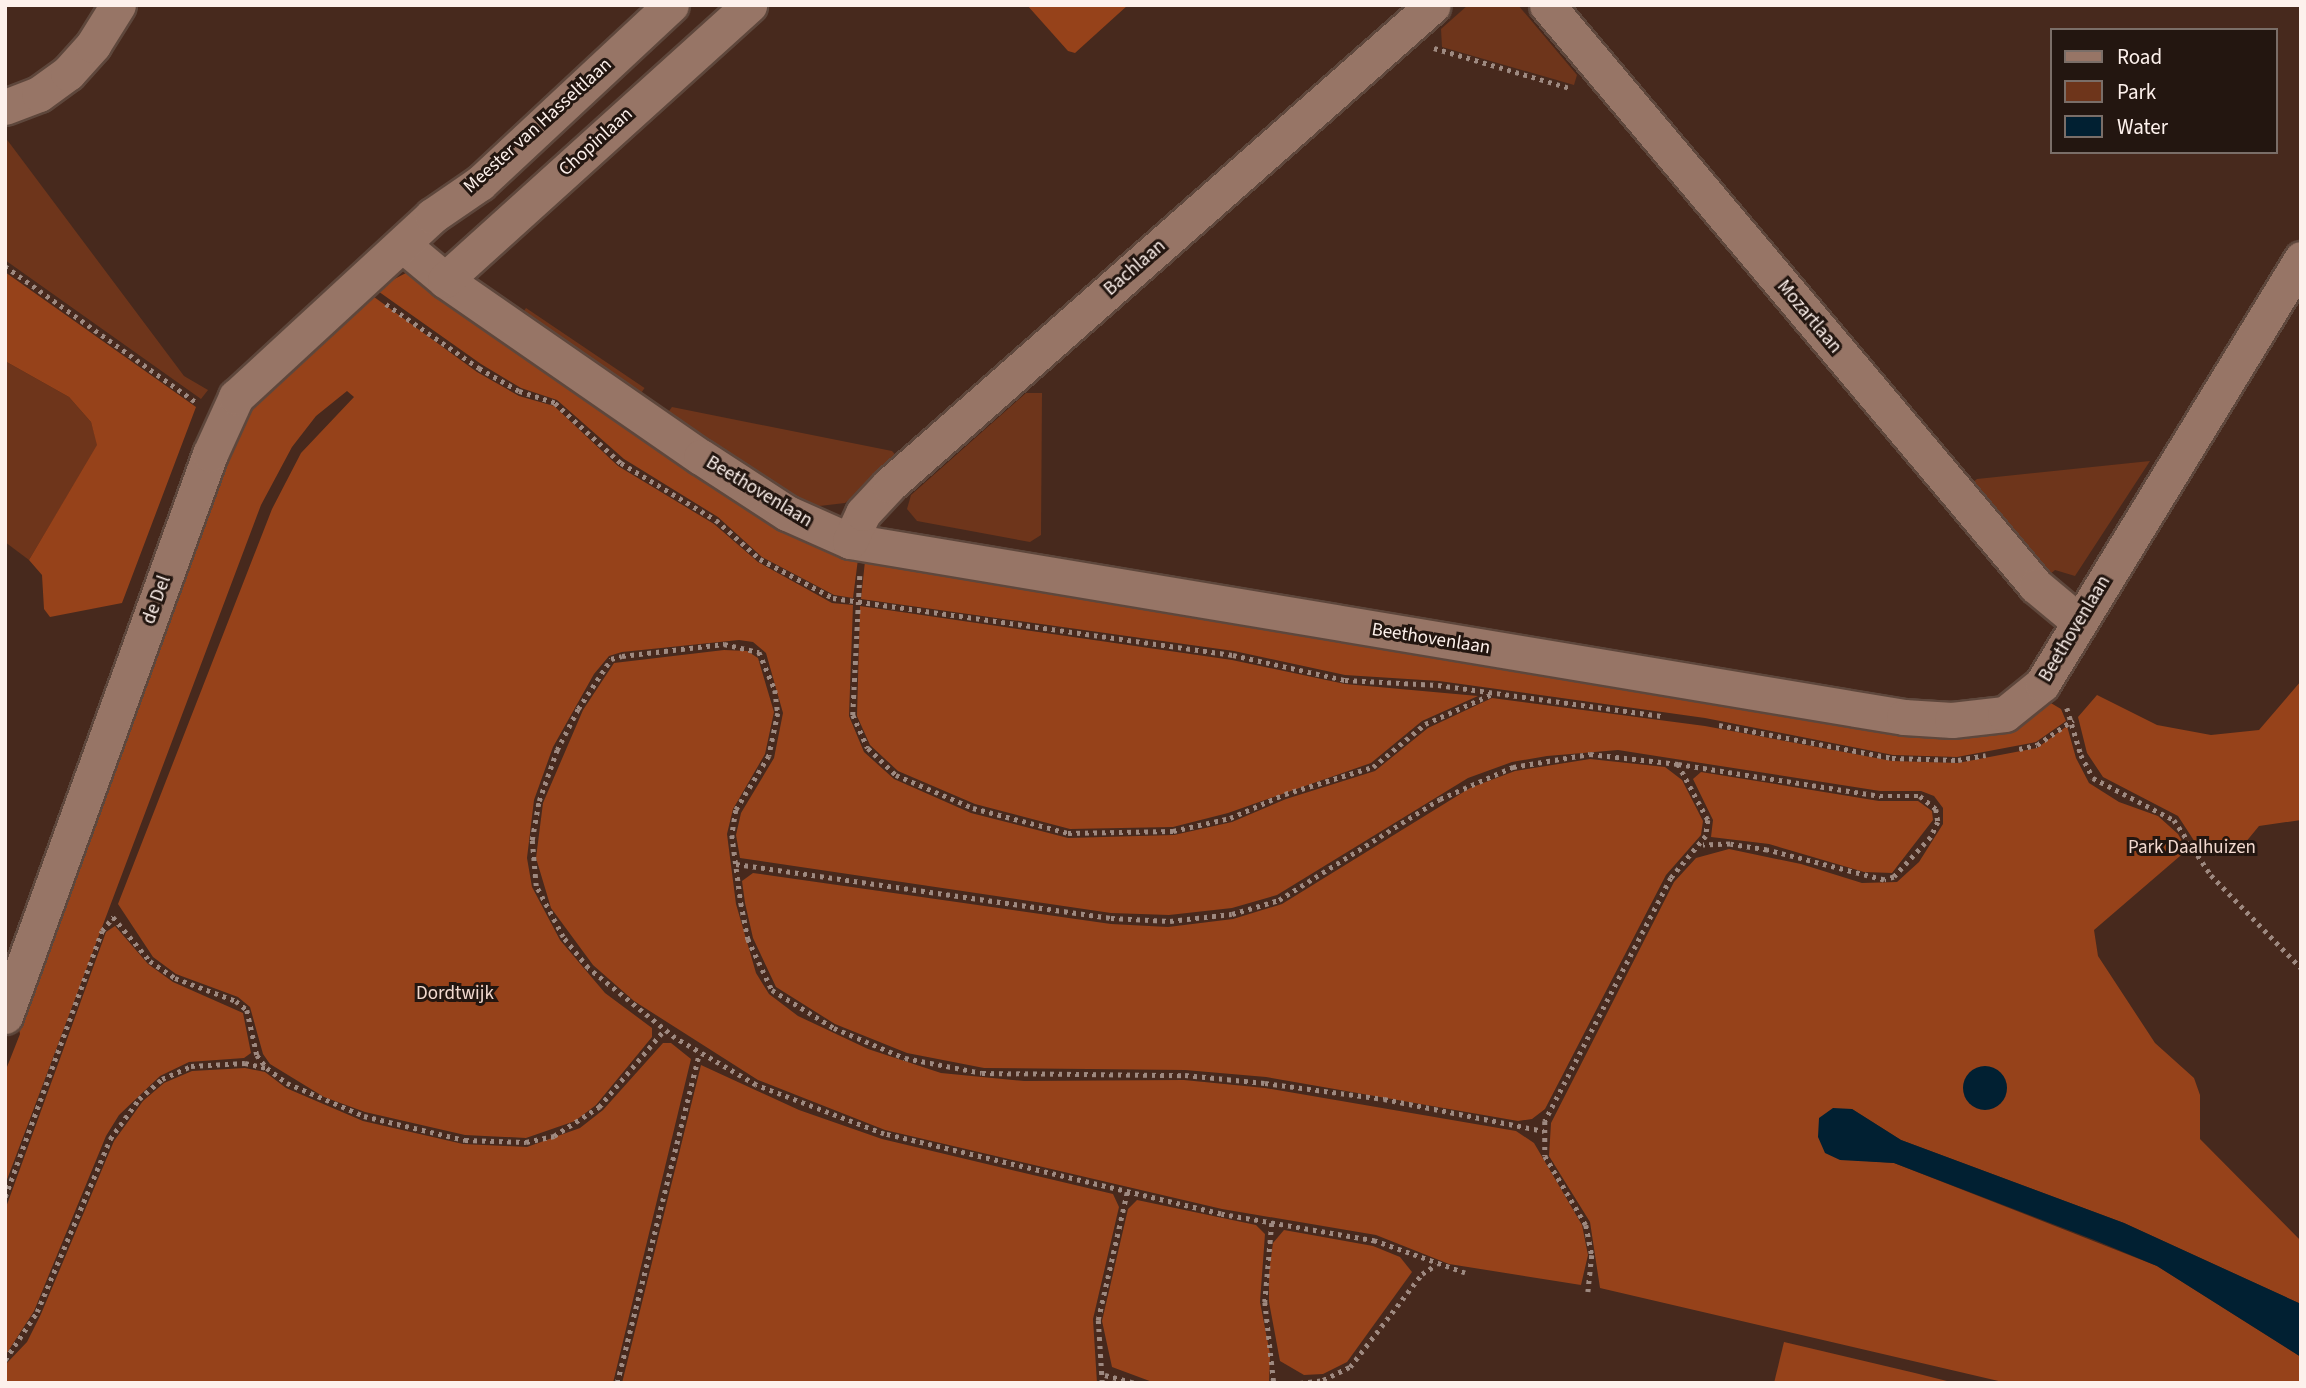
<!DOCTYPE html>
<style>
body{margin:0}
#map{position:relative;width:2306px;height:1388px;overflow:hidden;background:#47291d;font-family:"Source Sans 3",sans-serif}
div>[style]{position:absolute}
.green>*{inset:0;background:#6e351b;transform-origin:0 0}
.forest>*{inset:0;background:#96421a}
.water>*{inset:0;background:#012032}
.round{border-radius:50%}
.path>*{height:4.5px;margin-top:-2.25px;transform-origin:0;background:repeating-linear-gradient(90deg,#9e8980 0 3.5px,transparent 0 8.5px)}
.roads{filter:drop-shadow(2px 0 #5e473c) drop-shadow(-2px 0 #5e473c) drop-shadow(0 2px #5e473c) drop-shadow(0 -2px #5e473c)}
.street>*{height:35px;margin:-17.5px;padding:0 17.5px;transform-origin:17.5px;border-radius:17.5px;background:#977566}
span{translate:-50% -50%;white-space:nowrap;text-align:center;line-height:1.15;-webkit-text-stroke:6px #231610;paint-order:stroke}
.street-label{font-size:19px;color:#fdf1ec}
.park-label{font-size:19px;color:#f2d9cf}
.frame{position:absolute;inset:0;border:7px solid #fdf1ec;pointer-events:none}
.legend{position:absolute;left:2050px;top:28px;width:228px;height:126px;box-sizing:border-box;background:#231610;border:2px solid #7a6e68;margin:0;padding:9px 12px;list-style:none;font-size:21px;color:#fdf1ec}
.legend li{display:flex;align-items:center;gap:14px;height:35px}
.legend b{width:35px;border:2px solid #7a6e68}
</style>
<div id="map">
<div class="green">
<i style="clip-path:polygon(1468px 5px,1518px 5px,1577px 75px,1574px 85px,1442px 47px,1441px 29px)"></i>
<i style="clip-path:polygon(5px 137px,184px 376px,208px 390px,201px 399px,5px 260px)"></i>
<i style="left:526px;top:308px;width:143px;height:10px;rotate:34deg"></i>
<i style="clip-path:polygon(5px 361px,69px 397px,91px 422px,98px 445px,29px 560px,5px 542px)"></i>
<i style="clip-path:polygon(1026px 393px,1042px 393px,1041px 535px,1030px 542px,917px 521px,907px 509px,911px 495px)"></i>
<i style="clip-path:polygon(672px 407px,892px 451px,899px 459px,845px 503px,811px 507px,666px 415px)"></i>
<i style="clip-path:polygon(2150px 461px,2075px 576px,2055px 570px,2047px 577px,1968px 486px,1977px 479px)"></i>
</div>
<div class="forest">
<i style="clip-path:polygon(1027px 5px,1128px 5px,1075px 53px,1068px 51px)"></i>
<i style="clip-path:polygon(5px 272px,196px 407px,122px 603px,50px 617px,44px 609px,42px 575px,29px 560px,97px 445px,91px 422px,69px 397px,5px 361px)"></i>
<i style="clip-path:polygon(406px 273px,805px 541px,858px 559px,853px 598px,834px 595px,762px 557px,718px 517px,624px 459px,557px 400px,521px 388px,481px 364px,375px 289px)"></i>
<i style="clip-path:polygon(370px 294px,477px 372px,519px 396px,554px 406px,618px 466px,714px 524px,758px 562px,832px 603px,853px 605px,849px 716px,864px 752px,894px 779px,971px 813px,1068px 838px,1174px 835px,1232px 822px,1286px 799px,1375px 771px,1428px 728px,1492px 698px,1705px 726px,1892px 761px,1958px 763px,2037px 748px,2067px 726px,2076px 758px,2089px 783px,2119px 802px,2158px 816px,2178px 834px,2187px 850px,2094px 930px,2098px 956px,2155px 1043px,2194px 1078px,2200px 1095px,2200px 1139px,2301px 1241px,2301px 1304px,2124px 1223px,1901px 1140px,1852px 1109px,1840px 1159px,1894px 1163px,2157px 1266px,2301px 1357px,2301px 1383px,2007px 1383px,1600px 1288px,1590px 1222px,1549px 1156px,1551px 1123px,1674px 882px,1696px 858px,1729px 849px,1801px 864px,1862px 883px,1897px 882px,1919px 862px,1943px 824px,1943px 808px,1934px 796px,1921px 791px,1880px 791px,1618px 750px,1547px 756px,1512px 762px,1468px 778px,1277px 895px,1232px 908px,1169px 915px,1111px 913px,740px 858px,736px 835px,741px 813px,774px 758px,783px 713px,766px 653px,753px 642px,739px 640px,622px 652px,609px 656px,594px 674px,553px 747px,534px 800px,527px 858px,532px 887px,560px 940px,605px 993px,652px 1028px,652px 1037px,596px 1105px,575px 1121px,526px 1138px,465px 1135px,365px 1112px,324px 1097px,270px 1064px,263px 1054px,250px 1007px,238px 997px,176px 974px,153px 957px,118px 904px,272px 509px,301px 453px,354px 397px,347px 391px,316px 416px,292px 447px,261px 505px,5px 1185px,5px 1072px,20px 1034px,17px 1017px,241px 416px)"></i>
<i style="clip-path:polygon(865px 561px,1814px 717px,2044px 699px,2061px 709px,2066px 721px,2036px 742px,1957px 757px,1893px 755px,1705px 718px,1439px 681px,1345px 675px,1234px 651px,861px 599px)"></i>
<i style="clip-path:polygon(860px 606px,1232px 660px,1345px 684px,1478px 696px,1422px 721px,1371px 763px,1228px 813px,1173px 827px,1070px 829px,975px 804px,898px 771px,870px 745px,857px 716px)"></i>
<i style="clip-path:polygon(724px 650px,747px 651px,758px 658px,774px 712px,765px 754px,733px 809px,727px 834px,736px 904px,756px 973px,769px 994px,798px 1016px,868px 1049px,941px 1073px,1024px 1081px,1184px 1080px,1265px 1088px,1516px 1131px,1534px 1143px,1582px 1225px,1588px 1255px,1581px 1285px,1449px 1264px,1376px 1235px,1222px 1209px,885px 1130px,758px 1080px,634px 1001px,593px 965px,551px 908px,536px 858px,543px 803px,583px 710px,614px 663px)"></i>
<i style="clip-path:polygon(2301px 681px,2301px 820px,2259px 826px,2236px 854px,2204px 856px,2178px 816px,2103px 777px,2087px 753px,2078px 717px,2097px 695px,2157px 725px,2211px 735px,2259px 730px)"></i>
<i style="clip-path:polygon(1590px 759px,1665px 767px,1682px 780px,1703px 821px,1701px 835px,1666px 875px,1545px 1109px,1532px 1119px,1518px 1121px,1266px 1077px,1185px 1070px,984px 1068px,907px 1053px,835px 1024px,776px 987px,753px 938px,745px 903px,742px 881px,753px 873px,1111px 924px,1168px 927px,1233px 919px,1282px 904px,1470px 788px,1515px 771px)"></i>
<i style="clip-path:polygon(1701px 772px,1879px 801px,1918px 801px,1932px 811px,1933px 820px,1892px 873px,1864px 872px,1769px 844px,1711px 837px,1713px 820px,1693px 779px)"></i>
<i style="clip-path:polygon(115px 926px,148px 964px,173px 982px,243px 1013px,251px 1053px,244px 1058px,189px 1062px,160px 1076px,119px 1115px,106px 1136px,34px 1311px,5px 1356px,5px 1210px,106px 932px)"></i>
<i style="clip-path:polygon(663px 1043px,671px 1043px,691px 1059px,613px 1383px,5px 1383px,5px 1365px,27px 1342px,41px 1314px,114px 1141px,143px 1101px,164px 1083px,192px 1071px,245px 1068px,265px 1072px,286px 1088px,363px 1121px,463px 1144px,527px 1147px,580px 1128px,603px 1110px)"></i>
<i style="clip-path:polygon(701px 1065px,799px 1110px,882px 1139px,1113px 1194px,1119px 1207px,1093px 1319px,1097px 1383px,622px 1383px)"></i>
<i style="clip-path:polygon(1137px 1200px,1256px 1225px,1265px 1234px,1260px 1302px,1270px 1354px,1269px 1383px,1155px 1383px,1112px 1367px,1102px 1321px,1128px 1209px)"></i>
<i style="clip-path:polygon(1284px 1230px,1373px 1246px,1400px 1257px,1412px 1272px,1347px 1362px,1323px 1374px,1304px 1375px,1280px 1361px,1269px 1302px,1269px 1272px,1273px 1243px)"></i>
<i style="clip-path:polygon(1784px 1342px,1915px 1373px,1955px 1383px,1774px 1383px)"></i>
</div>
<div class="water">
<i class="round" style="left:1963px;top:1066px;width:44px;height:44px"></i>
<i style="clip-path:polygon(1833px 1108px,1852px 1109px,1901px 1140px,2124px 1223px,2301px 1304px,2301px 1357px,2157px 1266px,2097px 1241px,1894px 1163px,1840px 1160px,1825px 1153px,1818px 1137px,1819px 1118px)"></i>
</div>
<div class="path">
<i style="left:1434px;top:48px;width:142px;rotate:16.4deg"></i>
<i style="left:5px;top:266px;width:234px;rotate:35.5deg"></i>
<i style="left:386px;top:304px;width:113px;rotate:34.5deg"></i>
<i style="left:479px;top:368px;width:46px;rotate:29.9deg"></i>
<i style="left:519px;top:391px;width:38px;rotate:18deg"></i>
<i style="left:555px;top:403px;width:89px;rotate:42.3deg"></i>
<i style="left:621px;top:463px;width:111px;rotate:31deg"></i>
<i style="left:716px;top:520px;width:59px;rotate:41.6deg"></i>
<i style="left:760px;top:559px;width:83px;rotate:28.1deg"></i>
<i style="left:833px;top:598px;width:404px;rotate:8.1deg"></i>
<i style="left:1233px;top:655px;width:115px;rotate:12.6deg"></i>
<i style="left:1345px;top:680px;width:93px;rotate:3.1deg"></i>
<i style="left:1438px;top:685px;width:226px;rotate:7.9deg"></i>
<i style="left:860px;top:576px;width:139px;rotate:92.9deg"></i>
<i style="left:853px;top:715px;width:36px;rotate:66deg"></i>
<i style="left:868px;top:748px;width:39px;rotate:44deg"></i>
<i style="left:896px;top:775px;width:84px;rotate:23.2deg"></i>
<i style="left:973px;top:808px;width:98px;rotate:14.7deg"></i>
<i style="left:1068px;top:833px;width:105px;rotate:-1.1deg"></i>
<i style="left:1173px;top:831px;width:58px;rotate:-12.8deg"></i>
<i style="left:1230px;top:818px;width:60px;rotate:-23.6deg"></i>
<i style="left:1285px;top:794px;width:92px;rotate:-17.1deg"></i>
<i style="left:1373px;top:767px;width:67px;rotate:-39.6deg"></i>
<i style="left:1425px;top:724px;width:73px;rotate:-24.1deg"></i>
<i style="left:2067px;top:708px;width:49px;rotate:73.4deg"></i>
<i style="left:2081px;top:755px;width:26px;rotate:62deg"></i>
<i style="left:2093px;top:778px;width:91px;rotate:27.4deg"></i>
<i style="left:2174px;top:820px;width:66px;rotate:56.1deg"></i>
<i style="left:2211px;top:875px;width:129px;rotate:45.9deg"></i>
<i style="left:1719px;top:725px;width:176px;rotate:10.8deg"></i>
<i style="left:1892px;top:758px;width:66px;rotate:1.7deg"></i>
<i style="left:1958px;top:760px;width:28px;rotate:-10deg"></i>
<i style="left:2019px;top:749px;width:18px;rotate:-13deg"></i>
<i style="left:2037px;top:745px;width:44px;rotate:-34.8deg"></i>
<i style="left:1678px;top:764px;width:205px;rotate:9deg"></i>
<i style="left:1880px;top:796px;width:40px"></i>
<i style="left:1920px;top:796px;width:21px;rotate:39deg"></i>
<i style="left:1936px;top:809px;width:13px;rotate:81deg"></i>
<i style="left:1938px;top:822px;width:17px;rotate:115deg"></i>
<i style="left:1931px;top:837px;width:54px;rotate:132.8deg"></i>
<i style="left:1894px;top:877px;width:10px;rotate:163deg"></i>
<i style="left:1884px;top:880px;width:121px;rotate:-165.6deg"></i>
<i style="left:1767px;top:850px;width:37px;rotate:-171deg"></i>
<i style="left:1730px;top:844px;width:27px;rotate:178deg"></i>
<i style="left:736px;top:864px;width:379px;rotate:8.2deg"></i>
<i style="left:1111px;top:918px;width:59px;rotate:2.9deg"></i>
<i style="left:1170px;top:921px;width:62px;rotate:-6.4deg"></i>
<i style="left:1232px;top:914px;width:49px;rotate:-16.6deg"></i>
<i style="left:1279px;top:900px;width:190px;rotate:-32.1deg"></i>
<i style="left:1440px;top:799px;width:80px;rotate:-23.7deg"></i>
<i style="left:1513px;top:767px;width:78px;rotate:-9.6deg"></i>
<i style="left:1590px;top:754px;width:89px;rotate:6.5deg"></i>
<i style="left:1678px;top:764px;width:64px;rotate:61.8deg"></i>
<i style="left:1708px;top:820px;width:16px;rotate:97deg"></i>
<i style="left:1706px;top:836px;width:55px;rotate:129.8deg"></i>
<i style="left:1671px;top:878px;width:274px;rotate:117.4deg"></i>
<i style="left:1545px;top:1121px;width:35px;rotate:90deg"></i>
<i style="left:1545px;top:1156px;width:80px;rotate:59.3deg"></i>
<i style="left:1586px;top:1225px;width:31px;rotate:79deg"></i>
<i style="left:1592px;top:1255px;width:37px;rotate:96deg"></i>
<i style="left:5px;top:1197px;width:283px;rotate:-70deg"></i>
<i style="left:102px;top:931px;width:18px;rotate:-52deg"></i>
<i style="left:113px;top:917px;width:57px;rotate:49.9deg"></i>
<i style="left:150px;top:961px;width:30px;rotate:34deg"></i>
<i style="left:175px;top:978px;width:65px;rotate:20.7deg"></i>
<i style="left:236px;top:1001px;width:14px;rotate:39deg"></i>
<i style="left:247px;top:1010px;width:46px;rotate:77.5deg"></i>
<i style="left:257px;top:1055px;width:15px;rotate:53deg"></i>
<i style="left:1272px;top:1223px;width:79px;rotate:95.1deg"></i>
<i style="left:1265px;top:1302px;width:81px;rotate:83.7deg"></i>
<i style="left:1465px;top:1273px;width:96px;rotate:-160.4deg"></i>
<i style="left:1375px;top:1241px;width:156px;rotate:-170.1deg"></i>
<i style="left:1221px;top:1214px;width:346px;rotate:-166.6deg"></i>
<i style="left:884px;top:1134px;width:137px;rotate:-159.1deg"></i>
<i style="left:756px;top:1085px;width:94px;rotate:-149.9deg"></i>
<i style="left:675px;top:1038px;width:112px;rotate:-141.2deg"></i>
<i style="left:588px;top:968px;width:40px;rotate:-129deg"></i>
<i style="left:563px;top:937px;width:58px;rotate:-117.9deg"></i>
<i style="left:536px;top:886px;width:46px;rotate:-95deg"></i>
<i style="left:532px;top:840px;width:40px;rotate:-80deg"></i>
<i style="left:539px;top:801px;width:54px;rotate:-70.6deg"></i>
<i style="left:557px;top:750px;width:46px;rotate:-62.9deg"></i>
<i style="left:578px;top:709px;width:60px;rotate:-56.6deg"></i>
<i style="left:611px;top:659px;width:11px;rotate:-15deg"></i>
<i style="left:622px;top:656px;width:103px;rotate:-6.7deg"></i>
<i style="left:724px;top:644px;width:36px;rotate:13deg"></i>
<i style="left:759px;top:652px;width:41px;rotate:67.2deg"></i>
<i style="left:775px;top:690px;width:23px;rotate:83deg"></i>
<i style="left:778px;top:713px;width:44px;rotate:101.8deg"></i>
<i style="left:769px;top:756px;width:63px;rotate:121.4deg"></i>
<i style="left:736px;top:810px;width:25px;rotate:99deg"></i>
<i style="left:732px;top:835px;width:69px;rotate:82.5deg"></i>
<i style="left:741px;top:903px;width:37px;rotate:79deg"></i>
<i style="left:748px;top:939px;width:56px;rotate:64.8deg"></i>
<i style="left:772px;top:990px;width:73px;rotate:31.5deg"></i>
<i style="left:834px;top:1028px;width:77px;rotate:22.9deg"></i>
<i style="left:905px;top:1058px;width:78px;rotate:11deg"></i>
<i style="left:982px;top:1073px;width:203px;rotate:0.6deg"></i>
<i style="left:1185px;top:1075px;width:80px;rotate:5.7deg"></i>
<i style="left:1265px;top:1083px;width:120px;rotate:7.7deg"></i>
<i style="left:1384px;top:1099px;width:163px;rotate:11.3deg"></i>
<i style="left:5px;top:1360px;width:58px;rotate:-56.3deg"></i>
<i style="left:37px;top:1312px;width:188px;rotate:-67.1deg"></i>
<i style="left:110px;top:1139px;width:49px;rotate:-54.1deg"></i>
<i style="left:139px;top:1099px;width:30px;rotate:-41deg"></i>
<i style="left:162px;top:1079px;width:32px;rotate:-24deg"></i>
<i style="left:191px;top:1066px;width:54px;rotate:-3.2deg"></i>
<i style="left:245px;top:1063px;width:23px;rotate:13deg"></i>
<i style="left:267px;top:1068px;width:25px;rotate:37deg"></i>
<i style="left:287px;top:1083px;width:84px;rotate:23.2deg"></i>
<i style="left:364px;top:1116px;width:104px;rotate:13.4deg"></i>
<i style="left:465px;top:1140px;width:61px;rotate:1.9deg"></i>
<i style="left:526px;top:1142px;width:29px;rotate:-12deg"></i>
<i style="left:554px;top:1136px;width:54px;rotate:-32.8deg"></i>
<i style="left:599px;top:1107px;width:101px;rotate:-49.8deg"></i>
<i style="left:1105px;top:1375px;width:31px;rotate:15deg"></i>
<i style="left:617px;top:1383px;width:340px;rotate:-76deg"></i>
<i style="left:1102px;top:1383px;width:63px;rotate:-93.6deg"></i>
<i style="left:1098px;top:1320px;width:131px;rotate:-77.2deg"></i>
<i style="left:1300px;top:1383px;width:23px;rotate:-7deg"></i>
<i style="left:1323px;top:1380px;width:30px;rotate:-26deg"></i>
<i style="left:1350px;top:1367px;width:118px;rotate:-52.3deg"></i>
<i style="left:1422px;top:1274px;width:17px;rotate:-33deg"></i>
</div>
<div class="roads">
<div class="street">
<i style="left:1547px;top:5px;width:759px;rotate:49.91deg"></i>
<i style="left:2036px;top:586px;width:55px;rotate:39.8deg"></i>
<i style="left:5px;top:107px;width:36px;rotate:-21deg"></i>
<i style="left:39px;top:94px;width:36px;rotate:-36deg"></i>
<i style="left:68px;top:73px;width:38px;rotate:-48deg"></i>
<i style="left:93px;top:45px;width:47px;rotate:-58deg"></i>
<i style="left:403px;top:245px;width:55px;rotate:39.8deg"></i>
<i style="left:445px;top:280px;width:311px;rotate:34.7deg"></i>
<i style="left:701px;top:457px;width:103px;rotate:33.1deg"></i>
<i style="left:787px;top:513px;width:69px;rotate:24deg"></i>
<i style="left:850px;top:541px;width:1069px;rotate:9.48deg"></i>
<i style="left:1904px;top:717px;width:48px;rotate:3.6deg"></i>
<i style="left:1952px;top:720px;width:53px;rotate:-6.5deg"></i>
<i style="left:2005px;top:714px;width:48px;rotate:-39deg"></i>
<i style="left:2042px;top:684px;width:498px;rotate:-58.6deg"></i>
<i style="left:445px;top:280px;width:410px;rotate:-42.1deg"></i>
<i style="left:850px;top:541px;width:31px;rotate:-65deg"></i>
<i style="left:863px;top:513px;width:38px;rotate:-47deg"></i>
<i style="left:889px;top:485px;width:725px;rotate:-41.42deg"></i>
<i style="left:5px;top:1016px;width:598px;rotate:-69.96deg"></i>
<i style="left:210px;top:454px;width:63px;rotate:-65.5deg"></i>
<i style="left:236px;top:397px;width:267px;rotate:-42.7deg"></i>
<i style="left:432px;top:216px;width:58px;rotate:-34.5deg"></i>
<i style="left:480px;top:183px;width:261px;rotate:-43deg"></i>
</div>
</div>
<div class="street-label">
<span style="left:538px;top:126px;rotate:-42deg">Meester van Hasseltlaan</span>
<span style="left:596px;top:142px;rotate:-42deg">Chopinlaan</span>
<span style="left:1135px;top:268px;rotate:-41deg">Bachlaan</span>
<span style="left:1809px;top:317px;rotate:50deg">Mozartlaan</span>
<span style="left:759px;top:492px;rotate:31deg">Beethovenlaan</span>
<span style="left:157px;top:600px;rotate:-70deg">de Del</span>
<span style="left:2075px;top:629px;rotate:-59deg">Beethovenlaan</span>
<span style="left:1431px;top:639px;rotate:9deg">Beethovenlaan</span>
</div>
<div class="park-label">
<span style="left:2192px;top:848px">Park Daalhuizen</span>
<span style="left:455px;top:994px">Dordtwijk</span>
</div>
<div class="frame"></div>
<ul class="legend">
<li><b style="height:9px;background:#977566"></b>Road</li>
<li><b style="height:19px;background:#6e351b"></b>Park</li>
<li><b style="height:19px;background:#012032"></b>Water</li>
</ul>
</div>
